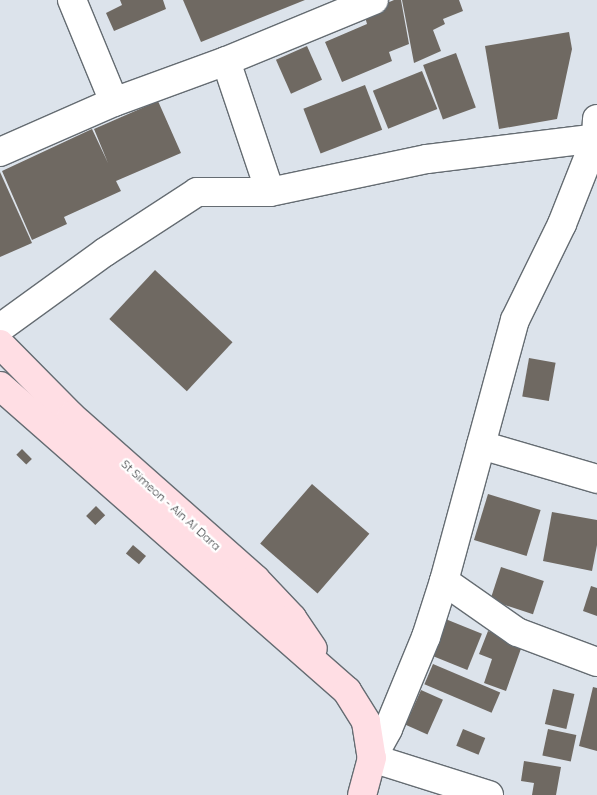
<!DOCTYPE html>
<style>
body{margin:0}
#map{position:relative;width:597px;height:795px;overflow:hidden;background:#dce3eb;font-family:Quicksand,sans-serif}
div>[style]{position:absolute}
.building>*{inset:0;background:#6f6962;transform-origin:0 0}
.roads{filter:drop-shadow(1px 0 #656c72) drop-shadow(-1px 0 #656c72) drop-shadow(0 1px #656c72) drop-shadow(0 -1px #656c72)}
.street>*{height:28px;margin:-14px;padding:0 14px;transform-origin:14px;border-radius:14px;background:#fff}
.secondary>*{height:28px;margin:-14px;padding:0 14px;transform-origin:14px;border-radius:14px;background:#ffdee4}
span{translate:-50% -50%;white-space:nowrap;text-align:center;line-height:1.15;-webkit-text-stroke:5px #fff;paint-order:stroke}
.street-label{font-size:12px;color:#373a3d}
</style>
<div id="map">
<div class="building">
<i style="clip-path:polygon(120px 0,163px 0,166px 9px,114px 31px,106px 13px,122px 5px)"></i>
<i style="clip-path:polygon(183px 0,305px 0,201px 42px)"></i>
<i style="clip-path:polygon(394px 0,401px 0,409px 44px,389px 52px,392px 61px,342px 82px,325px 42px,367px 24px,364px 13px)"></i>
<i style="clip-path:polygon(402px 0,459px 0,463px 11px,443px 19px,445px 24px,433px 30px,441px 51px,414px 63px)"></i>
<i style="clip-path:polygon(569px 32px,572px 49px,557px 119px,499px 129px,485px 46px)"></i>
<i style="left:307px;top:46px;width:37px;height:34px;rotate:66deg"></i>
<i style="left:456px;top:53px;width:58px;height:35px;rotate:70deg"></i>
<i style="left:422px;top:71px;width:41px;height:53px;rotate:68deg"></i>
<i style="left:365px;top:85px;width:48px;height:66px;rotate:69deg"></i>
<i style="clip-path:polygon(158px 101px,181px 153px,116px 181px,121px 191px,64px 217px,67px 224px,32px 240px,2px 171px,92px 129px,108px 163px,94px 129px)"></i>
<i style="clip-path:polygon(0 172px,32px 243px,0 257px)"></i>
<i style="left:155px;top:270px;width:106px;height:67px;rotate:43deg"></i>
<i style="left:529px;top:358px;width:27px;height:39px;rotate:10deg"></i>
<i style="left:22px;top:449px;width:14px;height:8px;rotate:45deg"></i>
<i style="left:312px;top:484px;width:76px;height:79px;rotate:41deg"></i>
<i style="left:488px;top:494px;width:55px;height:48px;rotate:17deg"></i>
<i style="left:96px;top:506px;width:13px;height:14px;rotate:45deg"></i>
<i style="clip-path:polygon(552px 512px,597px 520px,597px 545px,592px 571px,543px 561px)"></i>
<i style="left:133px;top:545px;width:17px;height:11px;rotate:40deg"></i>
<i style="left:501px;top:567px;width:45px;height:35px;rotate:18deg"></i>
<i style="clip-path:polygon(591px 586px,597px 588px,597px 616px,583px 611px)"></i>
<i style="left:443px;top:618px;width:42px;height:39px;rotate:22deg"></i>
<i style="clip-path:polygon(488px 631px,523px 643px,506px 691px,484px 683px,492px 659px,479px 654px)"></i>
<i style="left:433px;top:664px;width:73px;height:22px;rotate:23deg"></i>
<i style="clip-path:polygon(593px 687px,597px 688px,597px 751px,579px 746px)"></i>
<i style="left:553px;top:689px;width:22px;height:36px;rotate:13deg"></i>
<i style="left:421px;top:690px;width:24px;height:38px;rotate:24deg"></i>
<i style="left:463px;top:729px;width:24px;height:18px;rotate:22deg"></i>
<i style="left:548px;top:729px;width:29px;height:27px;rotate:12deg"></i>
<i style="clip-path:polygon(524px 761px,561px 767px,556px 795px,532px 795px,534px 783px,521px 781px)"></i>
</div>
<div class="roads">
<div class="street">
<i style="left:72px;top:0;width:110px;rotate:67.6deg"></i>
<i style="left:226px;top:61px;width:138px;rotate:71.4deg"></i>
<i style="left:270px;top:192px;width:160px;rotate:-11.9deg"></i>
<i style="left:427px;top:159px;width:171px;rotate:-7deg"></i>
<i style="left:0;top:152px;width:124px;rotate:-23.7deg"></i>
<i style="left:114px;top:102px;width:119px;rotate:-20.1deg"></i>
<i style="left:226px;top:61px;width:160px;rotate:-22.4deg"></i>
<i style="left:0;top:328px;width:130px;rotate:-35.9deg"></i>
<i style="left:105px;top:252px;width:110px;rotate:-33.1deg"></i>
<i style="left:197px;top:192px;width:73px"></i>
<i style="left:481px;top:445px;width:121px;rotate:16.3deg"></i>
<i style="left:444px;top:581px;width:89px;rotate:34.9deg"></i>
<i style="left:517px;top:632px;width:85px;rotate:20.6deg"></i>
<i style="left:489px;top:795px;width:123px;rotate:-162.5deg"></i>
<i style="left:372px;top:758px;width:33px;rotate:-61deg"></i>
<i style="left:388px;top:729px;width:100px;rotate:-67.6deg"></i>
<i style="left:426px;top:637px;width:59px;rotate:-72.2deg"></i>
<i style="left:444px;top:581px;width:270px;rotate:-74.8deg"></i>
<i style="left:515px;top:320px;width:107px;rotate:-63.9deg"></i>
<i style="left:562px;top:224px;width:92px;rotate:-68.4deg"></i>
<i style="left:596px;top:138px;width:19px;rotate:-87deg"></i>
</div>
<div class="secondary">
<i style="left:0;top:344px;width:101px;rotate:45.4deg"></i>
<i style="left:71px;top:416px;width:246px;rotate:41.5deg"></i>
<i style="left:255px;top:579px;width:54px;rotate:46.5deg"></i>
<i style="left:292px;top:618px;width:37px;rotate:56deg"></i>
<i style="left:0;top:386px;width:462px;rotate:41.3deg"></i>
<i style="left:347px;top:691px;width:36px;rotate:58deg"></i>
<i style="left:366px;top:722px;width:36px;rotate:81deg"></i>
<i style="left:372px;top:758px;width:38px;rotate:105deg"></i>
</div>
</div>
<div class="street-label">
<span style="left:171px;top:505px;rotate:42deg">St Simeon - Ain Al Dara</span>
</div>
</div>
